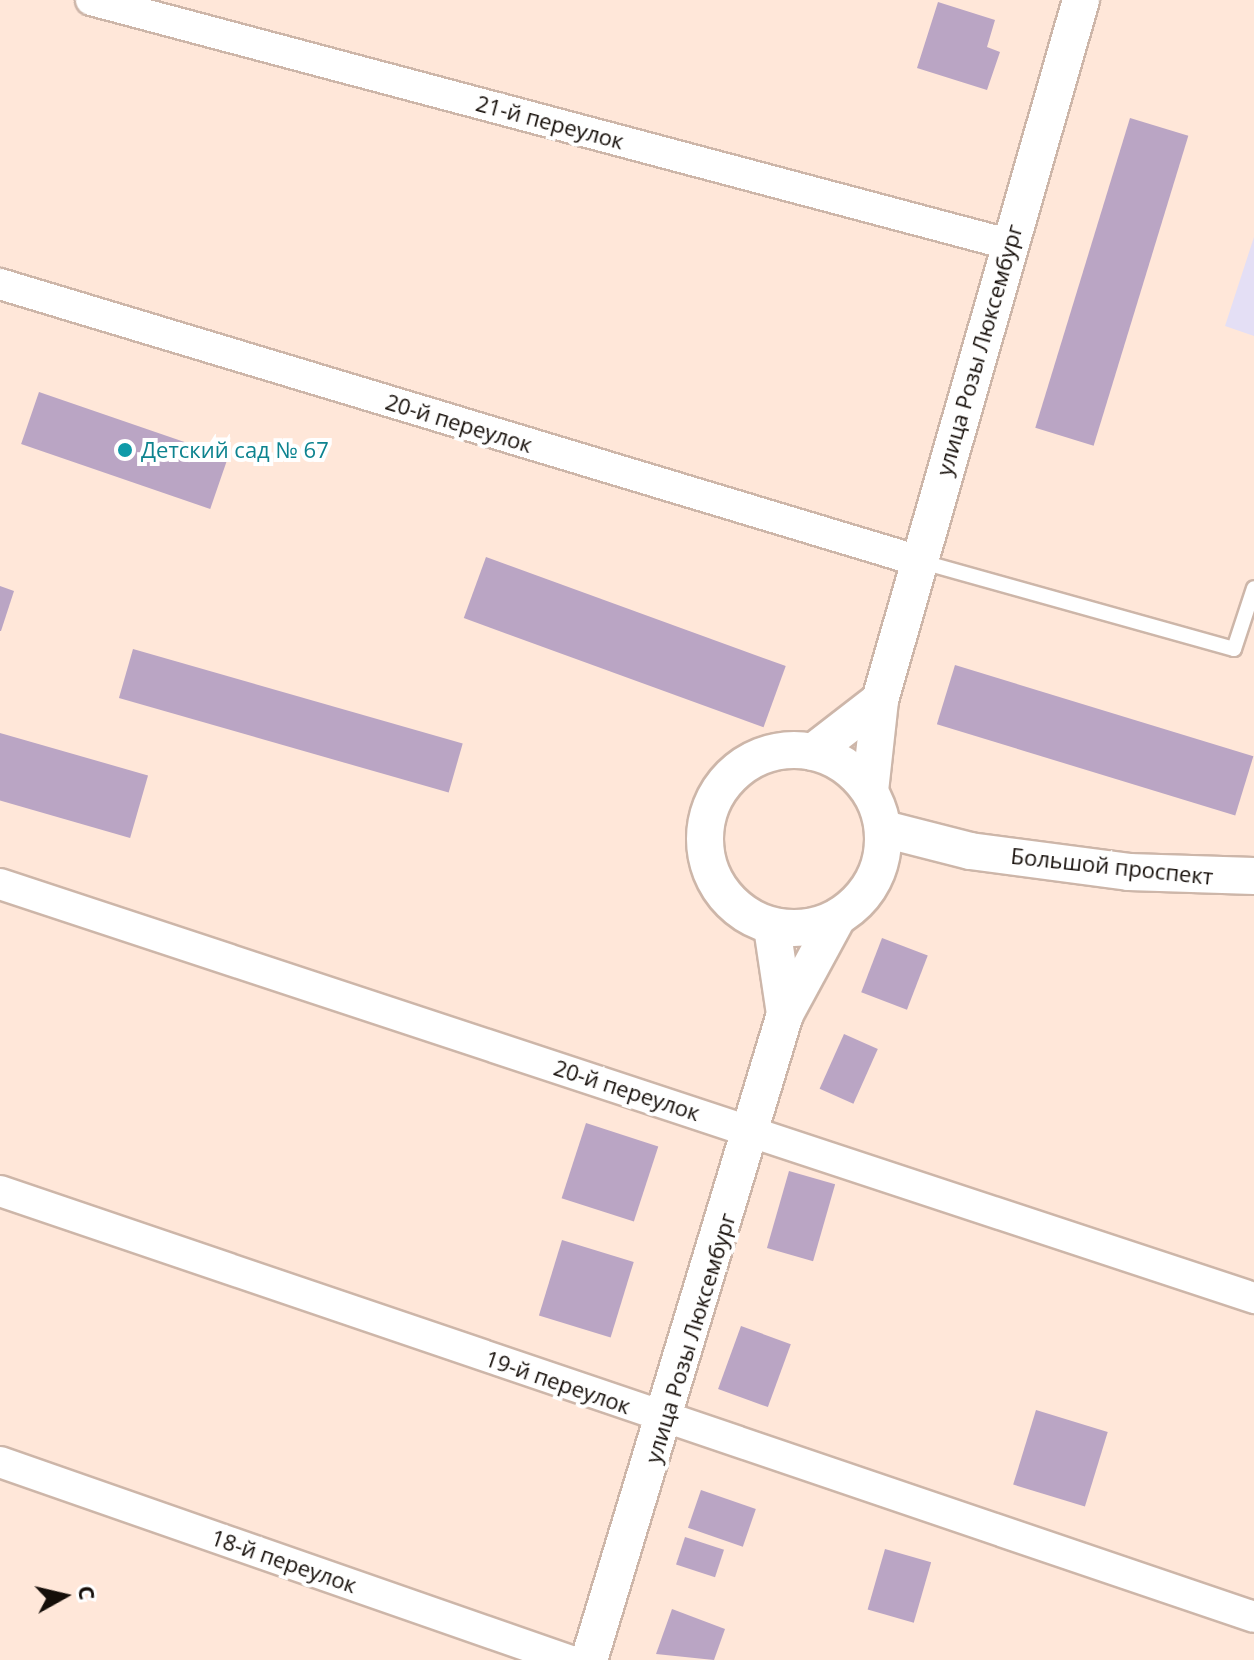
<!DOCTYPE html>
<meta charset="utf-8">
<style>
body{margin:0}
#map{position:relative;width:1254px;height:1660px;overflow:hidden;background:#ffe7d9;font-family:"Open Sans",sans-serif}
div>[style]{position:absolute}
.education>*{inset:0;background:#e4dff5}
.building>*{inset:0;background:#baa5c4;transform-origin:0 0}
.roads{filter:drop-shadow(2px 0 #cdb6a9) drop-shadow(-2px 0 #cdb6a9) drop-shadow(0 2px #cdb6a9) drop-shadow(0 -2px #cdb6a9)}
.service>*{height:14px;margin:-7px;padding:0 7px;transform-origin:7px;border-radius:7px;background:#fff}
.minor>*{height:30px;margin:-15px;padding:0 15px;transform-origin:15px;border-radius:15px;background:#fff}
.tertiary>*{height:36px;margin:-18px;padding:0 18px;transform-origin:18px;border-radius:18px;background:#fff}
.tertiary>.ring{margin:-18px;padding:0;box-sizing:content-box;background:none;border:36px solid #fff;border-radius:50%}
.dots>*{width:22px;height:22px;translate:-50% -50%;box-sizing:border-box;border:4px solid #fff;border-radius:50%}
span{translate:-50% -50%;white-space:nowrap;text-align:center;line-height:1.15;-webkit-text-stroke:8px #fff;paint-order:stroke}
.street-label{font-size:22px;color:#150e09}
.culture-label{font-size:22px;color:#0d838f}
.left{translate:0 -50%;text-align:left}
.north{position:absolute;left:24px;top:1556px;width:80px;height:80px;-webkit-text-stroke:6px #fff;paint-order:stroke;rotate:82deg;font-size:22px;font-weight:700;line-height:32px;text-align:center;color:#150e09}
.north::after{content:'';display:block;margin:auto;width:28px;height:36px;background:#150e09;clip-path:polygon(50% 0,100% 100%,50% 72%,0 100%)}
</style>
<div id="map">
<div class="education">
<i style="clip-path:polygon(1254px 237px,1254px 336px,1225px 326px)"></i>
</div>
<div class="building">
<i style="clip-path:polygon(938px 2px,995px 20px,987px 47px,1000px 52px,987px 90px,917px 68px)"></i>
<i style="left:1130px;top:118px;width:61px;height:324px;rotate:17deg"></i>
<i style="left:39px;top:392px;width:200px;height:55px;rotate:19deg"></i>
<i style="left:486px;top:557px;width:319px;height:65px;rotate:20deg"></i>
<i style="clip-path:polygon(0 586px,14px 591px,1px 631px,0 631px)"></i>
<i style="left:133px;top:649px;width:343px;height:51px;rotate:16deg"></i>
<i style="left:955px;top:665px;width:312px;height:62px;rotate:17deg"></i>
<i style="left:0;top:733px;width:154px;height:65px;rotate:16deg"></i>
<i style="left:882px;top:938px;width:49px;height:58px;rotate:21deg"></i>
<i style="left:844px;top:1034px;width:37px;height:60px;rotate:24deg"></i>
<i style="left:586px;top:1123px;width:76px;height:79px;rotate:18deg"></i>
<i style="left:789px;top:1171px;width:48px;height:80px;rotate:16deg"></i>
<i style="left:562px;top:1240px;width:75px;height:79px;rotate:17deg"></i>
<i style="left:741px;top:1326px;width:53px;height:67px;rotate:20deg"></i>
<i style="left:1036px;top:1410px;width:75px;height:78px;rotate:17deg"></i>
<i style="left:701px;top:1490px;width:58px;height:40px;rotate:19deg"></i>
<i style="left:685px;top:1537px;width:41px;height:29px;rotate:18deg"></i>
<i style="left:885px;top:1549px;width:48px;height:63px;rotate:16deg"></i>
<i style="clip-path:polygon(672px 1609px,725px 1629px,714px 1660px,656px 1654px)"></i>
</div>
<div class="roads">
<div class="service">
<i style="left:919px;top:561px;width:327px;rotate:15.6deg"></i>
<i style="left:1234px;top:649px;width:64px;rotate:-71.8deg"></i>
</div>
<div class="minor">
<i style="left:91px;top:0;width:949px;rotate:14.9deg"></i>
<i style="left:0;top:284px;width:960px;rotate:16.77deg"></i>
<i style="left:0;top:884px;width:1321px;rotate:18.27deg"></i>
<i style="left:0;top:1191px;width:1324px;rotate:18.76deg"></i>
<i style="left:0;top:1462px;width:602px;rotate:19.22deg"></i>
</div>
<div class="tertiary">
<i class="ring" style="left:705px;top:750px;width:142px;height:142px"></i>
<i style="left:813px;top:752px;width:85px;rotate:-37.8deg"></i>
<i style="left:870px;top:791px;width:92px;rotate:-83.7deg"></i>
<i style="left:880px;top:700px;width:728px;rotate:-73.98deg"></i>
<i style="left:884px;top:829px;width:89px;rotate:14.3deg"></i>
<i style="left:970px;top:851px;width:160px;rotate:7.5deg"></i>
<i style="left:1129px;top:872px;width:125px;rotate:1.8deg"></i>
<i style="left:772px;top:927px;width:88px;rotate:81.5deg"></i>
<i style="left:589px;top:1660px;width:675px;rotate:-73.12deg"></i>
<i style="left:785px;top:1014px;width:107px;rotate:-61.5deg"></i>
</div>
</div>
<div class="dots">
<i style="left:125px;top:450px;background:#0f9aa8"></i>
</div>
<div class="street-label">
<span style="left:550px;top:122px;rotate:15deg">21-й переулок</span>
<span style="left:979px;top:350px;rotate:-74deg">улица Розы Люксембург</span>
<span style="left:459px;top:423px;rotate:17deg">20-й переулок</span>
<span style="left:1112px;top:866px;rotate:6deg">Большой проспект</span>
<span style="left:627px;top:1090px;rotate:18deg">20-й переулок</span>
<span style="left:690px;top:1338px;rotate:-73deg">улица Розы Люксембург</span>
<span style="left:558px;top:1382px;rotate:19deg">19-й переулок</span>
<span style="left:284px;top:1561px;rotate:19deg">18-й переулок</span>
</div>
<div class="culture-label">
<span class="left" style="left:141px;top:450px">Детский сад № 67</span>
</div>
<div class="north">С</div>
</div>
